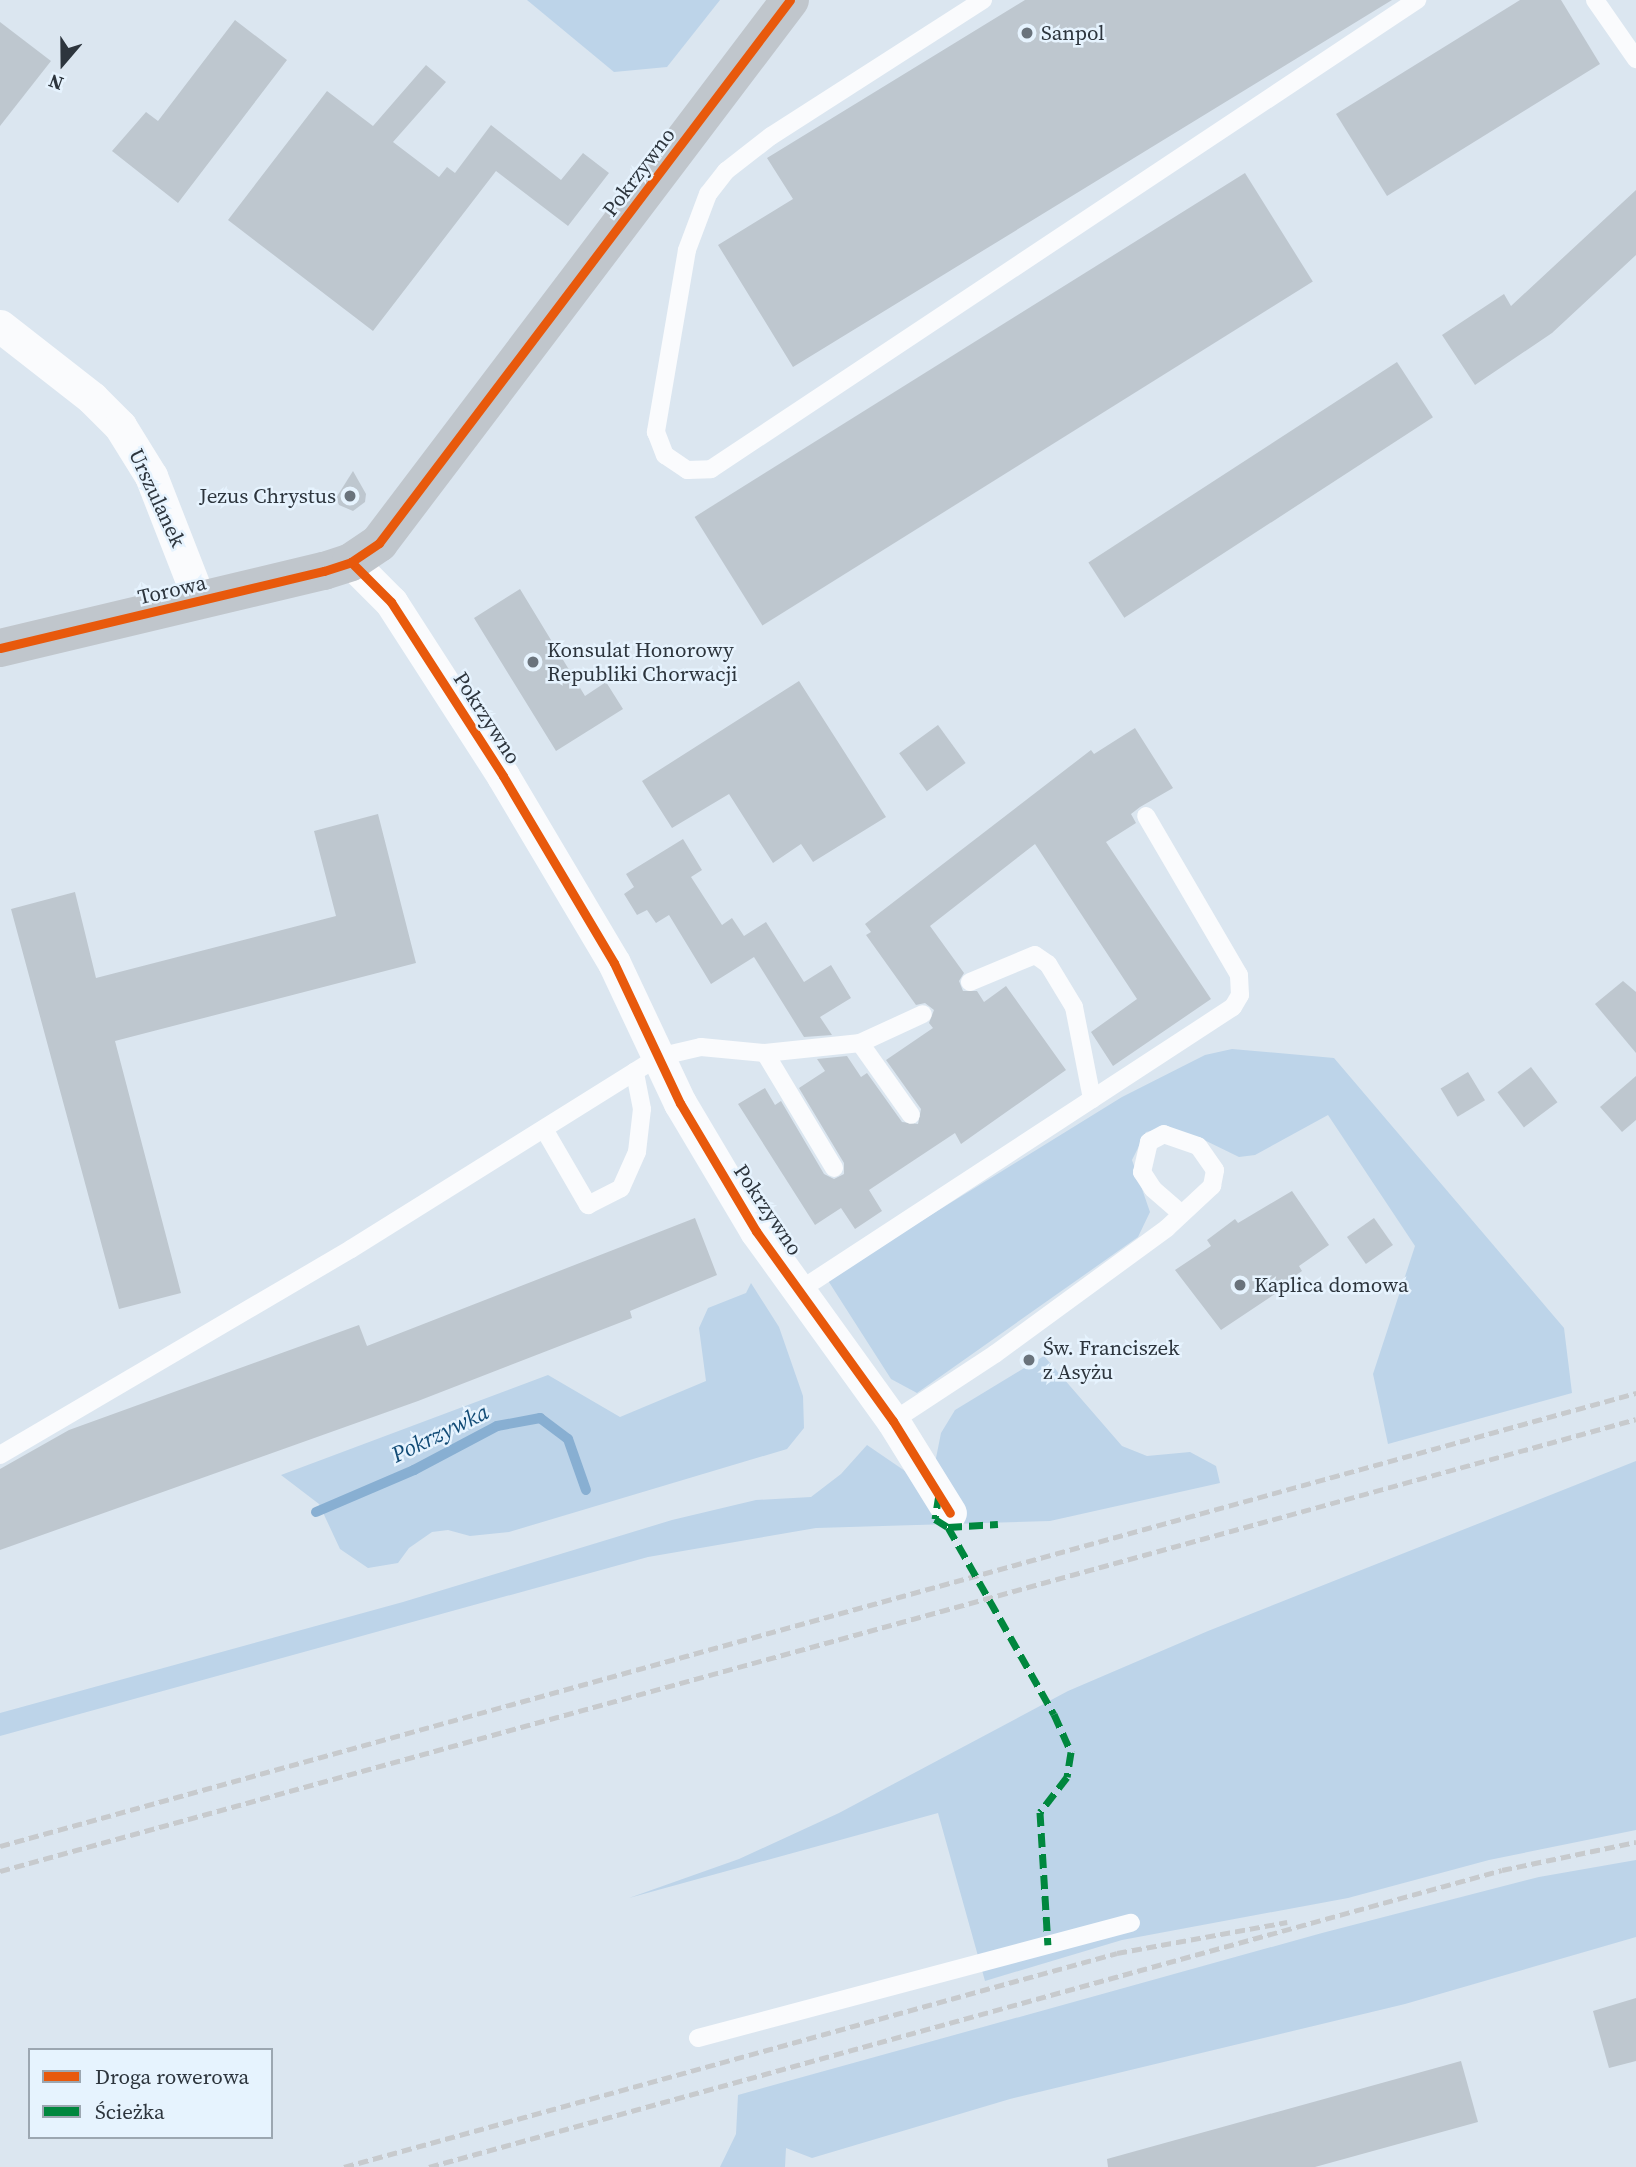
<!DOCTYPE html>
<meta charset="utf-8">
<style>
body{margin:0}
#map{position:relative;width:1636px;height:2167px;overflow:hidden;background:#dbe6f0;font-family:"Source Serif 4",serif}
div>[style]{position:absolute}
.green>*{inset:0;background:#bdd4e9}
.stream>*{height:10px;margin:-5px;padding:0 5px;transform-origin:5px;border-radius:5px;background:#88afd2}
.building>*{inset:0;background:#bec7cf;transform-origin:0 0}
.lane>*{height:18px;margin:-9px;padding:0 9px;transform-origin:9px;border-radius:9px;background:#fafbfd}
.street>*{height:33px;margin:-16.5px;padding:0 16.5px;transform-origin:16.5px;border-radius:16.5px;background:#fafbfd}
.secondary>*{height:38px;margin:-19px;padding:0 19px;transform-origin:19px;border-radius:19px;background:#c0c6cc}
.rail>*{height:5px;margin-top:-2.5px;transform-origin:0;background:repeating-linear-gradient(90deg,#c7cacd 0 10px,transparent 0 15px)}
.quiet>*{height:7px;margin-top:-3.5px;transform-origin:0;background:repeating-linear-gradient(90deg,#00873e 0 14px,transparent 0 21px)}
.cycleway>*{height:9px;margin:-4.5px;padding:0 4.5px;transform-origin:4.5px;border-radius:4.5px;background:#e8590c}
.dots>*{width:19px;height:19px;translate:-50% -50%;box-sizing:border-box;border:4px solid #e6f3fe;border-radius:50%}
span{translate:-50% -50%;white-space:nowrap;text-align:center;line-height:1.15;-webkit-text-stroke:5px #e6f3fe;paint-order:stroke}
.poi-label{font-size:21px;color:#2d353d}
.left{translate:0 -50%;text-align:left}
.right{translate:-100% -50%;text-align:right}
.street-label{font-size:21px;color:#2d353d}
.water-label{font-size:23px;color:#104a75;font-style:italic}
.legend{position:absolute;left:28px;top:2048px;width:245px;height:91px;box-sizing:border-box;background:#e6f3fe;border:2px solid #9ca7b1;margin:0;padding:9px 12px;list-style:none;font-size:21px;color:#2d353d}
.legend li{display:flex;align-items:center;gap:14px;height:35px}
.legend b{width:35px;border:2px solid #9ca7b1}
.north{position:absolute;left:28px;top:28px;width:70px;height:70px;-webkit-text-stroke:5px #e6f3fe;paint-order:stroke;rotate:200deg;font-size:19px;font-weight:700;line-height:28px;text-align:center;color:#2d353d}
.north::after{content:'';display:block;margin:auto;width:24px;height:32px;background:#2d353d;clip-path:polygon(50% 0,100% 100%,50% 72%,0 100%)}
</style>
<div id="map">
<div class="green">
<i style="clip-path:polygon(527px 0,720px 0,667px 67px,614px 72px)"></i>
<i style="clip-path:polygon(1232px 1049px,1334px 1058px,1564px 1328px,1572px 1393px,1388px 1444px,1373px 1374px,1415px 1246px,1328px 1115px,1255px 1155px,1239px 1157px,1198px 1137px,1159px 1129px,1146px 1132px,1132px 1160px,1150px 1212px,1138px 1237px,917px 1393px,891px 1379px,827px 1279px,1122px 1097px,1205px 1055px)"></i>
<i style="clip-path:polygon(751px 1283px,779px 1327px,803px 1396px,804px 1428px,787px 1449px,509px 1532px,470px 1536px,448px 1530px,432px 1532px,409px 1548px,398px 1563px,368px 1568px,340px 1549px,319px 1504px,281px 1475px,548px 1375px,620px 1417px,706px 1381px,699px 1328px,708px 1308px,746px 1293px)"></i>
<i style="clip-path:polygon(1044px 1356px,1122px 1446px,1147px 1456px,1190px 1452px,1216px 1466px,1220px 1483px,1050px 1521px,816px 1528px,648px 1557px,0 1736px,0 1713px,403px 1602px,672px 1520px,756px 1500px,811px 1497px,841px 1474px,867px 1445px,905px 1471px,935px 1463px,941px 1433px,955px 1410px)"></i>
<i style="clip-path:polygon(1636px 1461px,1636px 1830px,1489px 1860px,1348px 1898px,1122px 1940px,985px 1981px,938px 1813px,629px 1898px,739px 1859px,839px 1813px,1068px 1691px,1208px 1631px)"></i>
<i style="clip-path:polygon(1636px 1860px,1636px 1937px,1405px 2004px,1010px 2099px,812px 2158px,786px 2148px,785px 2167px,720px 2167px,736px 2134px,738px 2095px,1322px 1933px,1539px 1877px)"></i>
</div>
<div class="stream">
<i style="left:316px;top:1512px;width:107px;rotate:-23.2deg"></i>
<i style="left:414px;top:1470px;width:94px;rotate:-27.9deg"></i>
<i style="left:497px;top:1426px;width:44px;rotate:-10.5deg"></i>
<i style="left:540px;top:1418px;width:35px;rotate:37deg"></i>
<i style="left:568px;top:1439px;width:54px;rotate:70.6deg"></i>
</div>
<div class="building">
<i style="clip-path:polygon(1025px 0,1392px 0,793px 367px,718px 245px,793px 199px,767px 158px)"></i>
<i style="clip-path:polygon(1520px 0,1561px 0,1600px 64px,1387px 196px,1336px 114px)"></i>
<i style="clip-path:polygon(235px 20px,287px 60px,178px 203px,112px 151px,146px 112px,158px 121px)"></i>
<i style="clip-path:polygon(0 22px,51px 61px,0 126px)"></i>
<i style="clip-path:polygon(426px 65px,446px 82px,393px 142px,439px 177px,447px 167px,455px 173px,491px 125px,561px 180px,583px 153px,609px 173px,568px 226px,496px 171px,373px 331px,228px 220px,327px 91px,373px 126px)"></i>
<i style="left:1245px;top:173px;width:128px;height:649px;rotate:58deg"></i>
<i style="clip-path:polygon(1636px 190px,1636px 255px,1552px 333px,1475px 385px,1442px 335px,1504px 294px,1511px 306px)"></i>
<i style="left:1397px;top:362px;width:66px;height:368px;rotate:57deg"></i>
<i style="clip-path:polygon(353px 471px,366px 494px,365px 502px,353px 511px,339px 505px,336px 498px)"></i>
<i style="clip-path:polygon(520px 589px,585px 696px,606px 682px,623px 709px,556px 751px,474px 618px)"></i>
<i style="clip-path:polygon(799px 681px,886px 817px,813px 862px,801px 844px,773px 863px,729px 794px,672px 828px,642px 781px)"></i>
<i style="left:938px;top:725px;width:47px;height:48px;rotate:54deg"></i>
<i style="clip-path:polygon(1135px 728px,1173px 788px,1140px 807px,1131px 814px,1136px 823px,1106px 842px,1211px 999px,1113px 1066px,1091px 1032px,1137px 999px,1035px 844px,930px 926px,964px 973px,959px 981px,963px 991px,977px 991px,984px 1002px,1006px 986px,1066px 1070px,961px 1144px,955px 1133px,869px 1190px,882px 1211px,855px 1229px,841px 1208px,815px 1225px,738px 1104px,765px 1088px,775px 1105px,781px 1101px,824px 1174px,834px 1179px,844px 1174px,844px 1163px,799px 1088px,825px 1071px,817px 1059px,847px 1056px,861px 1077px,867px 1073px,902px 1122px,918px 1124px,921px 1109px,886px 1060px,933px 1028px,929px 1023px,934px 1010px,925px 1003px,916px 1005px,866px 935px,871px 932px,865px 924px,1091px 750px,1094px 754px)"></i>
<i style="clip-path:polygon(378px 814px,416px 963px,115px 1041px,181px 1293px,119px 1309px,11px 909px,75px 892px,96px 978px,336px 916px,314px 831px)"></i>
<i style="clip-path:polygon(683px 839px,702px 870px,691px 877px,722px 925px,732px 918px,744px 936px,766px 922px,804px 982px,831px 965px,851px 998px,820px 1017px,832px 1035px,804px 1037px,754px 957px,711px 984px,669px 915px,656px 923px,647px 910px,637px 915px,624px 894px,634px 887px,626px 874px)"></i>
<i style="clip-path:polygon(1623px 981px,1636px 992px,1636px 1053px,1595px 1004px)"></i>
<i style="left:1531px;top:1067px;width:44px;height:42px;rotate:53deg"></i>
<i style="left:1468px;top:1072px;width:33px;height:32px;rotate:59deg"></i>
<i style="clip-path:polygon(1636px 1076px,1636px 1120px,1622px 1132px,1600px 1107px)"></i>
<i style="clip-path:polygon(1292px 1191px,1329px 1245px,1299px 1266px,1302px 1271px,1282px 1285px,1284px 1288px,1221px 1330px,1175px 1270px,1211px 1246px,1207px 1240px,1235px 1219px,1238px 1223px)"></i>
<i style="clip-path:polygon(695px 1218px,717px 1275px,630px 1311px,632px 1318px,418px 1401px,0 1550px,0 1469px,69px 1430px,359px 1325px,367px 1346px)"></i>
<i style="left:1374px;top:1218px;width:33px;height:33px;rotate:55deg"></i>
<i style="clip-path:polygon(1636px 1998px,1636px 2061px,1609px 2068px,1593px 2011px)"></i>
<i style="clip-path:polygon(1461px 2061px,1478px 2122px,1315px 2167px,1108px 2167px,1107px 2159px)"></i>
</div>
<div class="lane">
<i style="left:983px;top:0;width:252px;rotate:147.3deg"></i>
<i style="left:771px;top:136px;width:57px;rotate:142.1deg"></i>
<i style="left:726px;top:171px;width:29px;rotate:128deg"></i>
<i style="left:708px;top:194px;width:60px;rotate:110.6deg"></i>
<i style="left:687px;top:250px;width:185px;rotate:99.7deg"></i>
<i style="left:656px;top:432px;width:25px;rotate:69deg"></i>
<i style="left:665px;top:455px;width:27px;rotate:34deg"></i>
<i style="left:687px;top:470px;width:24px;rotate:-2deg"></i>
<i style="left:711px;top:469px;width:848px;rotate:-33.6deg"></i>
<i style="left:1595px;top:0;width:72px;rotate:55.2deg"></i>
<i style="left:970px;top:982px;width:70px;rotate:-22.6deg"></i>
<i style="left:1035px;top:955px;width:16px;rotate:35deg"></i>
<i style="left:1048px;top:964px;width:50px;rotate:58.8deg"></i>
<i style="left:1074px;top:1007px;width:94px;rotate:78.9deg"></i>
<i style="left:860px;top:1043px;width:88px;rotate:54.7deg"></i>
<i style="left:765px;top:1053px;width:134px;rotate:59deg"></i>
<i style="left:544px;top:1129px;width:88px;rotate:59.9deg"></i>
<i style="left:588px;top:1205px;width:37px;rotate:-27deg"></i>
<i style="left:621px;top:1188px;width:39px;rotate:-66deg"></i>
<i style="left:637px;top:1152px;width:43px;rotate:-83.4deg"></i>
<i style="left:642px;top:1109px;width:38px;rotate:-101deg"></i>
<i style="left:800px;top:1290px;width:517px;rotate:-33.17deg"></i>
<i style="left:1233px;top:1007px;width:14px;rotate:-60deg"></i>
<i style="left:1240px;top:995px;width:20px;rotate:-93deg"></i>
<i style="left:1239px;top:975px;width:184px;rotate:-120.3deg"></i>
<i style="left:893px;top:1421px;width:122px;rotate:-33.3deg"></i>
<i style="left:995px;top:1354px;width:213px;rotate:-36.2deg"></i>
<i style="left:1167px;top:1228px;width:62px;rotate:-43deg"></i>
<i style="left:1212px;top:1186px;width:16px;rotate:-79deg"></i>
<i style="left:1215px;top:1170px;width:29px;rotate:-125deg"></i>
<i style="left:1198px;top:1146px;width:36px;rotate:-161deg"></i>
<i style="left:1164px;top:1134px;width:17px;rotate:152deg"></i>
<i style="left:1149px;top:1142px;width:31px;rotate:103deg"></i>
<i style="left:1142px;top:1172px;width:20px;rotate:57deg"></i>
<i style="left:1153px;top:1189px;width:37px;rotate:41deg"></i>
<i style="left:0;top:1455px;width:407px;rotate:-30.4deg"></i>
<i style="left:351px;top:1249px;width:362px;rotate:-32deg"></i>
<i style="left:658px;top:1057px;width:44px;rotate:-13.1deg"></i>
<i style="left:701px;top:1047px;width:64px;rotate:5.4deg"></i>
<i style="left:765px;top:1053px;width:96px;rotate:-6deg"></i>
<i style="left:860px;top:1043px;width:69px;rotate:-24.7deg"></i>
<i style="left:698px;top:2038px;width:448px;rotate:-14.9deg"></i>
</div>
<div class="street">
<i style="left:0;top:326px;width:117px;rotate:38deg"></i>
<i style="left:92px;top:398px;width:40px;rotate:45deg"></i>
<i style="left:120px;top:426px;width:59px;rotate:58.2deg"></i>
<i style="left:151px;top:476px;width:135px;rotate:68.7deg"></i>
<i style="left:351px;top:562px;width:57px;rotate:45deg"></i>
<i style="left:391px;top:602px;width:207px;rotate:57.2deg"></i>
<i style="left:503px;top:776px;width:217px;rotate:59.3deg"></i>
<i style="left:614px;top:963px;width:155px;rotate:64.8deg"></i>
<i style="left:680px;top:1103px;width:149px;rotate:59.3deg"></i>
<i style="left:756px;top:1231px;width:234px;rotate:54.2deg"></i>
<i style="left:893px;top:1421px;width:108px;rotate:58.2deg"></i>
</div>
<div class="secondary">
<i style="left:0;top:648px;width:333px;rotate:-13.4deg"></i>
<i style="left:324px;top:571px;width:28px;rotate:-18deg"></i>
<i style="left:351px;top:562px;width:34px;rotate:-34deg"></i>
<i style="left:379px;top:543px;width:681px;rotate:-52.88deg"></i>
</div>
<div class="rail">
<i style="left:0;top:1846px;width:1698px;rotate:-15.48deg"></i>
<i style="left:0;top:1871px;width:1697px;rotate:-15.44deg"></i>
<i style="left:344px;top:2167px;width:802px;rotate:-15.47deg"></i>
<i style="left:1117px;top:1953px;width:173px;rotate:-10.3deg"></i>
<i style="left:429px;top:2167px;width:1113px;rotate:-15.47deg"></i>
<i style="left:1502px;top:1870px;width:137px;rotate:-11.8deg"></i>
</div>
<div class="quiet">
<i style="left:939px;top:1494px;width:25px;rotate:99deg"></i>
<i style="left:935px;top:1519px;width:15px;rotate:32deg"></i>
<i style="left:948px;top:1527px;width:50px;rotate:-3.4deg"></i>
<i style="left:948px;top:1527px;width:215px;rotate:60.5deg"></i>
<i style="left:1054px;top:1714px;width:42px;rotate:65.9deg"></i>
<i style="left:1071px;top:1752px;width:25px;rotate:99deg"></i>
<i style="left:1067px;top:1777px;width:44px;rotate:127.6deg"></i>
<i style="left:1040px;top:1812px;width:133px;rotate:86.6deg"></i>
</div>
<div class="cycleway">
<i style="left:351px;top:562px;width:57px;rotate:45deg"></i>
<i style="left:391px;top:602px;width:207px;rotate:57.2deg"></i>
<i style="left:503px;top:776px;width:217px;rotate:59.3deg"></i>
<i style="left:614px;top:963px;width:155px;rotate:64.8deg"></i>
<i style="left:680px;top:1103px;width:149px;rotate:59.3deg"></i>
<i style="left:756px;top:1231px;width:234px;rotate:54.2deg"></i>
<i style="left:893px;top:1421px;width:108px;rotate:58.2deg"></i>
<i style="left:0;top:648px;width:333px;rotate:-13.4deg"></i>
<i style="left:324px;top:571px;width:28px;rotate:-18deg"></i>
<i style="left:351px;top:562px;width:34px;rotate:-34deg"></i>
<i style="left:379px;top:543px;width:681px;rotate:-52.88deg"></i>
</div>
<div class="dots">
<i style="left:1027px;top:33px;background:#6a737c"></i>
<i style="left:350px;top:496px;background:#6a737c"></i>
<i style="left:533px;top:662px;background:#6a737c"></i>
<i style="left:1240px;top:1285px;background:#6a737c"></i>
<i style="left:1029px;top:1360px;background:#6a737c"></i>
</div>
<div class="poi-label">
<span class="left" style="left:1041px;top:33px">Sanpol</span>
<span class="right" style="left:336px;top:496px">Jezus Chrystus</span>
<span class="left" style="left:547px;top:662px">Konsulat Honorowy<br>Republiki Chorwacji</span>
<span class="left" style="left:1254px;top:1285px">Kaplica domowa</span>
<span class="left" style="left:1043px;top:1360px">Św. Franciszek<br>z Asyżu</span>
</div>
<div class="street-label">
<span style="left:639px;top:172px;rotate:-53deg">Pokrzywno</span>
<span style="left:157px;top:498px;rotate:65deg">Urszulanek</span>
<span style="left:172px;top:590px;rotate:-13deg">Torowa</span>
<span style="left:487px;top:718px;rotate:57deg">Pokrzywno</span>
<span style="left:768px;top:1210px;rotate:56deg">Pokrzywno</span>
</div>
<div class="water-label">
<span style="left:440px;top:1433px;rotate:-26deg">Pokrzywka</span>
</div>
<ul class="legend">
<li><b style="height:9px;background:#e8590c"></b>Droga rowerowa</li>
<li><b style="height:9px;background:#00873e"></b>Ścieżka</li>
</ul>
<div class="north">N</div>
</div>
